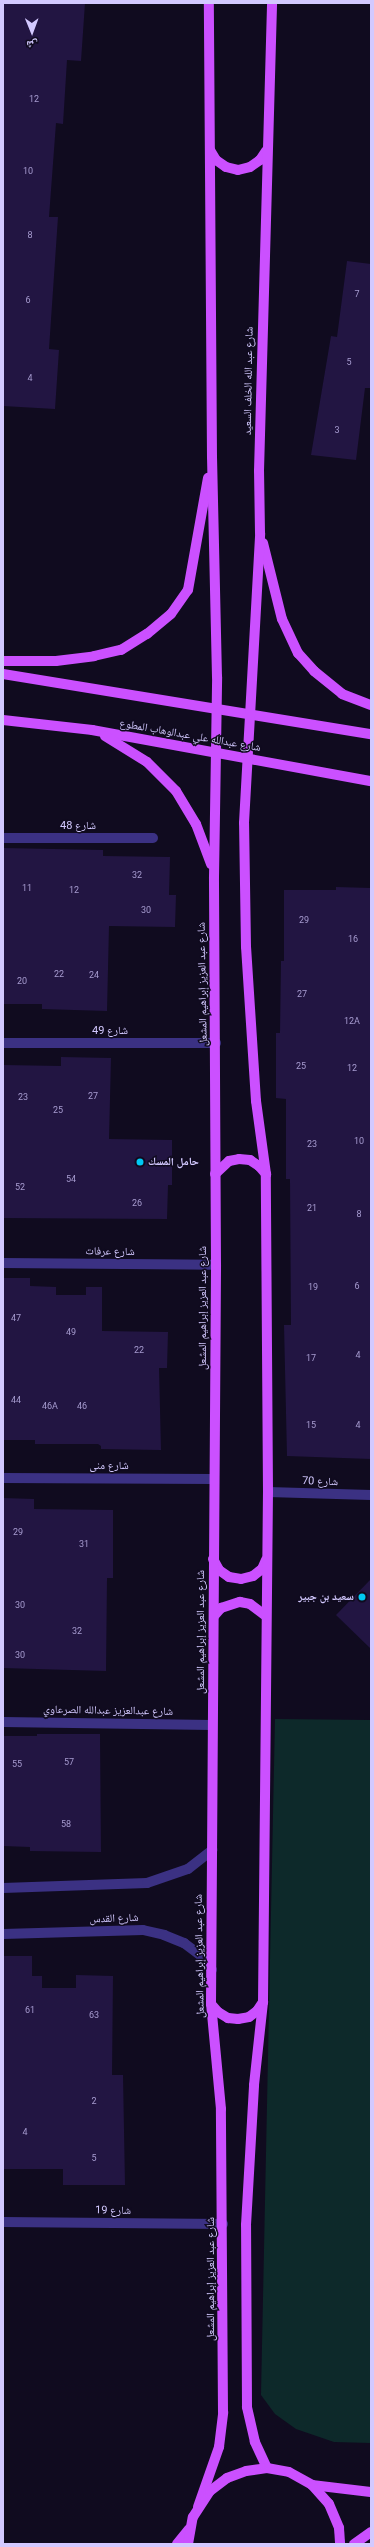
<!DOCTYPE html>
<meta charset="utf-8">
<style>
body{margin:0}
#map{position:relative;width:374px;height:2547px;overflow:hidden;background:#100b1f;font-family:Roboto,"Noto Naskh Arabic",sans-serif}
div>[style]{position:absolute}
.green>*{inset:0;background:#0d292a}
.building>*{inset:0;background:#221542}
.minor>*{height:10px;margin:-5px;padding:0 5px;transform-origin:5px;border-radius:5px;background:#3b3183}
.major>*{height:10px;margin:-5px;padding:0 5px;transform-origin:5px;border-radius:5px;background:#cb50ff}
.dots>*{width:11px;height:11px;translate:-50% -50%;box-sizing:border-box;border:2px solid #100b1f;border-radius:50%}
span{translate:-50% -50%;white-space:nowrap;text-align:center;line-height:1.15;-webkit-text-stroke:3px #100b1f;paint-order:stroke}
.number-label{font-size:9px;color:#a79cd0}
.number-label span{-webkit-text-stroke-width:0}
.street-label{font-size:11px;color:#d3c9ff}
.poi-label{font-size:11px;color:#d3c9ff;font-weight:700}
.left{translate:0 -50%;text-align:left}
.right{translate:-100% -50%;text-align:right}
.frame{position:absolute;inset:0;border:4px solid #d3c9ff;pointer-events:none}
.north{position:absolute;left:12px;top:12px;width:40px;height:40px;-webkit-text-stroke:3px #100b1f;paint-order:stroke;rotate:179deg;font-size:11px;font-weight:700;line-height:16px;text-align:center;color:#d3c9ff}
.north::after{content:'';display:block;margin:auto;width:14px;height:18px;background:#d3c9ff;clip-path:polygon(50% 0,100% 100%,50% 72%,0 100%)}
</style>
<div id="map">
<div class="green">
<i style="clip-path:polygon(275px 1719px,371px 1720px,371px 2443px,334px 2442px,296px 2429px,275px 2414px,261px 2395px)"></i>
</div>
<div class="building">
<i style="clip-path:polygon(3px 3px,85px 3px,81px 61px,67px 60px,63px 124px,56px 123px,49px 217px,58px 217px,49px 349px,59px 350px,55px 409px,3px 406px)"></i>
<i style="clip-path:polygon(347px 261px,371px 264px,371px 388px,365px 388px,356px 460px,311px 455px,331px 336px,337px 337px)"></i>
<i style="clip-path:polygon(3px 848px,103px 850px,103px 856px,170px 857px,169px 895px,176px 895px,175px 927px,109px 926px,107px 1011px,42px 1009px,42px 1004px,3px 1004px)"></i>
<i style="clip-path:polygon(336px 887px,371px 888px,371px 1459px,287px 1456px,284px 1325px,291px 1325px,290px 1179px,286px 1179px,286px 1099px,276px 1098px,276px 1033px,280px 1033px,281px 961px,284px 961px,284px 890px,336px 890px)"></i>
<i style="clip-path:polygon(61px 1057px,111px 1058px,109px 1139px,172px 1140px,172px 1185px,168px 1185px,167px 1219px,3px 1218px,3px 1065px,61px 1066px)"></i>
<i style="clip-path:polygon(3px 1278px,30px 1278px,30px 1286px,56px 1287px,56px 1295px,86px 1295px,86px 1287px,102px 1287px,102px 1331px,168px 1332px,167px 1368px,159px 1368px,161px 1450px,101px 1449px,101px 1446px,98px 1444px,35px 1444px,35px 1440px,3px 1440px)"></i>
<i style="clip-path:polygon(3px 1498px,34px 1499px,34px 1509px,113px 1510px,113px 1578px,107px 1578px,106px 1671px,3px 1668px)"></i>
<i style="clip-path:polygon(371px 1579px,371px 1649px,336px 1615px)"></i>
<i style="clip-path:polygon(37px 1734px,100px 1734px,101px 1852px,30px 1851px,30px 1847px,3px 1846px,3px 1736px,37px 1736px)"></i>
<i style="clip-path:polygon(3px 1956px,32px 1956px,32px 1976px,42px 1976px,42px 1988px,76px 1988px,76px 1975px,113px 1976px,112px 2075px,123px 2075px,125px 2185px,63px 2185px,63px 2169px,3px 2169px)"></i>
</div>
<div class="minor">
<i style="left:3px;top:838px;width:150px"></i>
<i style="left:3px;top:1043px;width:213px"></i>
<i style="left:3px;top:1263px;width:213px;rotate:0.5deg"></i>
<i style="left:3px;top:1478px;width:211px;rotate:0.3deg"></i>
<i style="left:268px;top:1492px;width:103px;rotate:1.7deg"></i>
<i style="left:3px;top:1722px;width:209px;rotate:0.8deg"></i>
<i style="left:3px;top:1888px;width:144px;rotate:-2deg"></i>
<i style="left:147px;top:1883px;width:43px;rotate:-18.9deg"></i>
<i style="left:188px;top:1869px;width:31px;rotate:-38deg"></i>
<i style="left:3px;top:1934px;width:140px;rotate:-1.6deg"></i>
<i style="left:143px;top:1930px;width:22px;rotate:13deg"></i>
<i style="left:164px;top:1935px;width:22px;rotate:22deg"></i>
<i style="left:184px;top:1943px;width:20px;rotate:37deg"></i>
<i style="left:200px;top:1955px;width:19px;rotate:51deg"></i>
<i style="left:3px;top:2222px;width:220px;rotate:0.5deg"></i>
</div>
<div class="major">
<i style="left:210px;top:150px;width:12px;rotate:59deg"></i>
<i style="left:216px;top:160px;width:12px;rotate:35deg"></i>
<i style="left:226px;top:167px;width:12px;rotate:14deg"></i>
<i style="left:238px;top:170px;width:12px;rotate:-14deg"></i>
<i style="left:250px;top:167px;width:12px;rotate:-35deg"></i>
<i style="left:260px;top:160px;width:11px;rotate:-56deg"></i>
<i style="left:263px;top:543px;width:78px;rotate:76deg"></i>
<i style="left:282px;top:619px;width:38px;rotate:65deg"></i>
<i style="left:298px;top:653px;width:24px;rotate:48deg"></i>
<i style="left:314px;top:671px;width:36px;rotate:39deg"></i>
<i style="left:342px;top:694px;width:31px;rotate:21deg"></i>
<i style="left:3px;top:661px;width:53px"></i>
<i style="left:56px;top:661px;width:38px;rotate:-7deg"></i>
<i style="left:94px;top:656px;width:28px;rotate:-13deg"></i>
<i style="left:121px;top:650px;width:31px;rotate:-32deg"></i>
<i style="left:147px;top:634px;width:31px;rotate:-40deg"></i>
<i style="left:171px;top:614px;width:29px;rotate:-55deg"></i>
<i style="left:188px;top:590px;width:114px;rotate:-79.9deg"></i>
<i style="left:3px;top:674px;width:373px;rotate:9.3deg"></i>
<i style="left:3px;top:720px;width:90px;rotate:6.4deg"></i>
<i style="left:92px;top:730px;width:284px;rotate:10.4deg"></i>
<i style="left:105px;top:736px;width:49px;rotate:31.8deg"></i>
<i style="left:147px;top:762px;width:41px;rotate:45deg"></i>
<i style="left:176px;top:791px;width:39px;rotate:59deg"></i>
<i style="left:196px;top:824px;width:43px;rotate:69.4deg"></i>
<i style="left:215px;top:1174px;width:19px;rotate:-43deg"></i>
<i style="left:229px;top:1161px;width:10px;rotate:-11deg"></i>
<i style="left:239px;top:1159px;width:11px;rotate:5deg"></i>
<i style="left:250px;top:1160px;width:11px;rotate:34deg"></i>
<i style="left:259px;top:1166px;width:11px;rotate:49deg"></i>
<i style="left:213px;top:1559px;width:13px;rotate:61deg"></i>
<i style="left:219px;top:1570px;width:12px;rotate:35deg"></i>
<i style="left:229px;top:1577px;width:12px;rotate:9deg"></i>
<i style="left:241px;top:1579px;width:12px;rotate:-14deg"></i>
<i style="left:253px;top:1576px;width:11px;rotate:-38deg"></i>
<i style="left:262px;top:1569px;width:10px;rotate:-66deg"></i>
<i style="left:214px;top:1616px;width:11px;rotate:-49deg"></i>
<i style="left:221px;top:1608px;width:20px;rotate:-18deg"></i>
<i style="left:240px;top:1602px;width:10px;rotate:11deg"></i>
<i style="left:250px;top:1604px;width:20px;rotate:37deg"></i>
<i style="left:211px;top:2004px;width:11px;rotate:49deg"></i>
<i style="left:218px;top:2012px;width:12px;rotate:31deg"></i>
<i style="left:228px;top:2018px;width:10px;rotate:6deg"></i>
<i style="left:238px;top:2019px;width:11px;rotate:-10deg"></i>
<i style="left:249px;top:2017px;width:10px;rotate:-37deg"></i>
<i style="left:257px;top:2011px;width:11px;rotate:-56deg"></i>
<i style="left:267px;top:2468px;width:29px;rotate:-115deg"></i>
<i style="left:255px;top:2442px;width:36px;rotate:-103deg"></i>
<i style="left:247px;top:2407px;width:182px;rotate:-90.3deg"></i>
<i style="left:246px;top:2225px;width:140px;rotate:-86.7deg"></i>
<i style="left:254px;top:2085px;width:83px;rotate:-83.8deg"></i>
<i style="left:263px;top:2002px;width:510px;rotate:-89.44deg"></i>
<i style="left:268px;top:1492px;width:318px;rotate:-90.4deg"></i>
<i style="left:266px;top:1174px;width:74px;rotate:-97.8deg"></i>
<i style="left:256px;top:1101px;width:154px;rotate:-93.7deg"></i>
<i style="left:246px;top:947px;width:124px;rotate:-90.9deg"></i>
<i style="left:244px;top:823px;width:290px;rotate:-86.8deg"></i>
<i style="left:260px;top:533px;width:62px;rotate:-90.9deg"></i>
<i style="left:259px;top:471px;width:468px;rotate:-88.4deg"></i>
<i style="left:312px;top:2485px;width:59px;rotate:6.8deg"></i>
<i style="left:198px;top:2507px;width:64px;rotate:-70.7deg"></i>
<i style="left:219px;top:2447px;width:35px;rotate:-83deg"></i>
<i style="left:223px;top:2412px;width:303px;rotate:-90.4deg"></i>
<i style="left:221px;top:2109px;width:105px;rotate:-95.4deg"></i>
<i style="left:211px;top:2004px;width:739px;rotate:-89.61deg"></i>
<i style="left:216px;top:1265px;width:388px;rotate:-90.3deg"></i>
<i style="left:214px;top:877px;width:200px;rotate:-89.1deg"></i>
<i style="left:217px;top:677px;width:220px;rotate:-91.3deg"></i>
<i style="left:212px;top:457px;width:454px;rotate:-90.4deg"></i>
<i style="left:177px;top:2544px;width:19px;rotate:-51deg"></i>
<i style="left:188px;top:2544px;width:27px;rotate:-80deg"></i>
<i style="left:193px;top:2517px;width:31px;rotate:-57deg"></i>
<i style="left:210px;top:2491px;width:21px;rotate:-37deg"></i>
<i style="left:227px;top:2478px;width:20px;rotate:-20deg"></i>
<i style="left:246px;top:2471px;width:21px;rotate:-8deg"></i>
<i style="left:267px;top:2468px;width:22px;rotate:10deg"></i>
<i style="left:289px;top:2472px;width:26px;rotate:29deg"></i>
<i style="left:312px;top:2485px;width:25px;rotate:48deg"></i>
<i style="left:329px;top:2504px;width:26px;rotate:67deg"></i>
<i style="left:339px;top:2528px;width:16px;rotate:86deg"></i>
<i style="left:354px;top:2544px;width:21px;rotate:-35deg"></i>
</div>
<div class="dots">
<i style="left:140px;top:1162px;background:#00c9f4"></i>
<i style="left:362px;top:1597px;background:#00c9f4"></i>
</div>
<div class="number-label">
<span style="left:34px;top:99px">12</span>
<span style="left:28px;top:171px">10</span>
<span style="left:30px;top:235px">8</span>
<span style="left:357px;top:294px">7</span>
<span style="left:28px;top:300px">6</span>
<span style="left:349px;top:362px">5</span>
<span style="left:30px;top:378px">4</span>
<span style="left:337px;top:430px">3</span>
<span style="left:137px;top:875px">32</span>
<span style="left:27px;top:888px">11</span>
<span style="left:74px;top:890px">12</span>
<span style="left:146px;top:910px">30</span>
<span style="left:304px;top:920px">29</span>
<span style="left:353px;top:939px">16</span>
<span style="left:59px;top:974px">22</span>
<span style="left:94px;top:975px">24</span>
<span style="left:22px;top:981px">20</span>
<span style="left:302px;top:994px">27</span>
<span style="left:352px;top:1021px">12A</span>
<span style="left:301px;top:1066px">25</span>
<span style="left:352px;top:1068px">12</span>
<span style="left:93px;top:1096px">27</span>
<span style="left:23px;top:1097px">23</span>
<span style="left:58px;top:1110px">25</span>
<span style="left:359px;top:1141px">10</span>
<span style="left:312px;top:1144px">23</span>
<span style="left:71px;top:1179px">54</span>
<span style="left:20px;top:1187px">52</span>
<span style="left:137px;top:1203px">26</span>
<span style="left:312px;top:1208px">21</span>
<span style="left:359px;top:1214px">8</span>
<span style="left:357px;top:1286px">6</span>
<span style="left:313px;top:1287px">19</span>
<span style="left:16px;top:1318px">47</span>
<span style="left:71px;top:1332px">49</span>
<span style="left:139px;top:1350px">22</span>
<span style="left:358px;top:1355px">4</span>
<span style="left:311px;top:1358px">17</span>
<span style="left:16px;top:1400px">44</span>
<span style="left:50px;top:1406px">46A</span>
<span style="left:82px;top:1406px">46</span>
<span style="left:311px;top:1425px">15</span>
<span style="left:358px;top:1425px">4</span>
<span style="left:18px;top:1532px">29</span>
<span style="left:84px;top:1544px">31</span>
<span style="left:20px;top:1605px">30</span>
<span style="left:77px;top:1631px">32</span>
<span style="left:20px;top:1655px">30</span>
<span style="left:69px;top:1762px">57</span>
<span style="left:17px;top:1764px">55</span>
<span style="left:66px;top:1824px">58</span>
<span style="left:30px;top:2010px">61</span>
<span style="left:94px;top:2015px">63</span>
<span style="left:94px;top:2101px">2</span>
<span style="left:25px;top:2132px">4</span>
<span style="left:94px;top:2158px">5</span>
</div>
<div class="street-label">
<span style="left:249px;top:381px;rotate:-89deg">شارع عبد الله الخلف السعيد</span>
<span style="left:190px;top:736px;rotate:10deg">شارع عبدالله علي عبدالوهاب المطوع</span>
<span style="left:78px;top:826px">شارع 48</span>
<span style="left:203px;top:984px;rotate:-91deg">شارع عبد العزيز إبراهيم المشعل</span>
<span style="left:110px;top:1031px">شارع 49</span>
<span style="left:110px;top:1252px;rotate:1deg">شارع عرفات</span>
<span style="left:203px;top:1308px;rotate:-90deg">شارع عبد العزيز إبراهيم المشعل</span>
<span style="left:109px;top:1466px">شارع منى</span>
<span style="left:320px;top:1482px;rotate:2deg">شارع 70</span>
<span style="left:201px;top:1632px;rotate:-90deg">شارع عبد العزيز إبراهيم المشعل</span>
<span style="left:108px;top:1711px;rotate:1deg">شارع عبدالعزيز عبدالله الصرعاوي</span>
<span style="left:114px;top:1919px;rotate:-2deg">شارع القدس</span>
<span style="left:200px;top:1956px;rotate:-91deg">شارع عبد العزيز إبراهيم المشعل</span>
<span style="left:113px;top:2211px;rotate:1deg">شارع 19</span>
<span style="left:211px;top:2279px;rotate:-90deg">شارع عبد العزيز إبراهيم المشعل</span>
</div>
<div class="poi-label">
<span class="left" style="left:148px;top:1162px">حامل المسك</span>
<span class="right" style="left:354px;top:1597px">سعيد بن جبير</span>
</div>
<div class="frame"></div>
<div class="north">ش</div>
</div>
